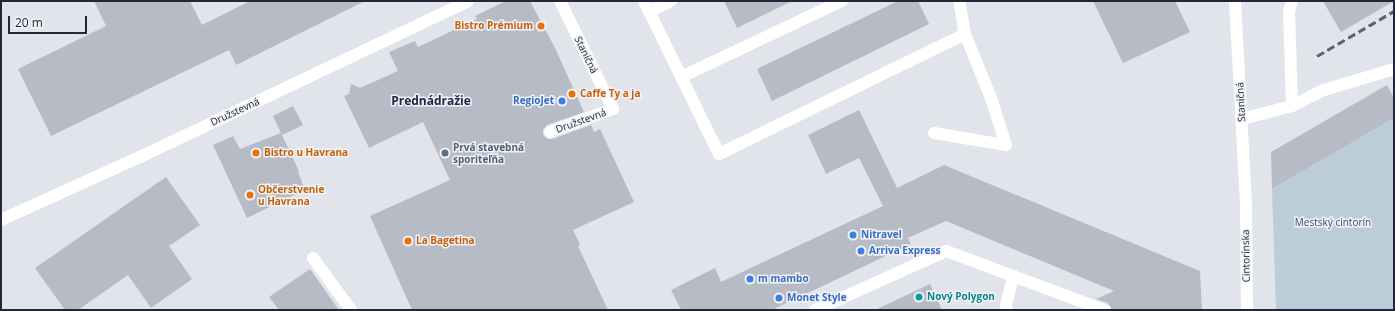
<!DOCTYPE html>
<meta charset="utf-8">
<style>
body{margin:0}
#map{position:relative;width:1395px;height:311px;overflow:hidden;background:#e1e4ea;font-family:"Open Sans",sans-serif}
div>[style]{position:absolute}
.green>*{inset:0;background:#bccdda}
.building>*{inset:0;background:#b7bbc5}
.lane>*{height:12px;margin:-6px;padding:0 6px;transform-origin:6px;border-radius:6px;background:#fff}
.street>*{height:12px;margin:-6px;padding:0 6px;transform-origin:6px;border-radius:6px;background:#fff}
.rail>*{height:3px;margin-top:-1.5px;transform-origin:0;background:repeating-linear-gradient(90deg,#5e6075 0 8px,transparent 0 12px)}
.dots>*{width:11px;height:11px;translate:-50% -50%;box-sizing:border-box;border:2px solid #f1f3f7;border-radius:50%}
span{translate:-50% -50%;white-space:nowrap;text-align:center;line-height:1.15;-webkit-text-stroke:3px #f1f3f7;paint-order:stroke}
.food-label{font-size:10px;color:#c56008;font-weight:700}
.right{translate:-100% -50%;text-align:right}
.left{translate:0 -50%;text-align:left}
.street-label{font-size:10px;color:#232639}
.shop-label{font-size:10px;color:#366cbe;font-weight:700}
.service-label{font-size:10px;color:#4e5e75;font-weight:700}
.park-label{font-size:10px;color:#314d6d}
.culture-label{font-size:10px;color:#0d838f;font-weight:700}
.quarter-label{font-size:12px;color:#21254a;font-weight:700}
.frame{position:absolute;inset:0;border:2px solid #232639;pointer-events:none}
.scale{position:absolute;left:8px;top:16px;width:79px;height:18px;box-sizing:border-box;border:2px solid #232639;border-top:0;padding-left:5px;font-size:12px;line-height:14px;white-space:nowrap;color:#232639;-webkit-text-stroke:3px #f1f3f7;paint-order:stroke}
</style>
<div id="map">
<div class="green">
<i style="clip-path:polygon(1394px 118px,1394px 310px,1276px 310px,1272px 189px)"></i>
</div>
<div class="building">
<i style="clip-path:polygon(94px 1px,190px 1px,202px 25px,250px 1px,365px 1px,236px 65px,229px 50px,51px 136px,18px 69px,106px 26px)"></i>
<i style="clip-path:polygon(506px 1px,530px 1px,555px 48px,584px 112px,547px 125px,543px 130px,543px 135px,548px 139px,552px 139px,591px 125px,594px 132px,600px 129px,634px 202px,573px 230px,580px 245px,578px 246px,608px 310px,412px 310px,370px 216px,450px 180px,423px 122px,369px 148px,344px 96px,349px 94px,351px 84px,360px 88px,398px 71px,389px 52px,415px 41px,418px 47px,477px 19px,475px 16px)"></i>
<i style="clip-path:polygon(724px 1px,792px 1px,737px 28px)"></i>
<i style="clip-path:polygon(898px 1px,918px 1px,929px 24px,772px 101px,757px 69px)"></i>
<i style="clip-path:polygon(1093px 1px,1175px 1px,1190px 32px,1123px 63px)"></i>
<i style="clip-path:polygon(1323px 1px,1394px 1px,1341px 32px)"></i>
<i style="clip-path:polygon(1387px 85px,1394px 98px,1394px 118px,1272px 189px,1271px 152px)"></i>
<i style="clip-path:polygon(293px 106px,303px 125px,282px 135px,299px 171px,298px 172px,305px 190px,247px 218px,213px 145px,233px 136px,240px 149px,281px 133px,273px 116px)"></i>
<i style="clip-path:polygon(859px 110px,897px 188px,944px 165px,1200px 271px,1202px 310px,1112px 310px,1108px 303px,1096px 299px,1114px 291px,946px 221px,908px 238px,911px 244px,772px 310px,681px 310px,671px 290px,715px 268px,721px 282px,883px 206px,859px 158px,826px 174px,808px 135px)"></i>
<i style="clip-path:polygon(166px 177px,200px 225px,169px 246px,192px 279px,151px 308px,128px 275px,78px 310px,65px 310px,35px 268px)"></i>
<i style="clip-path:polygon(310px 269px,339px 310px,279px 310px,269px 297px)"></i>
<i style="clip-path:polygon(930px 284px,942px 310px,875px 310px)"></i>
</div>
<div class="lane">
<i style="left:644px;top:1px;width:170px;rotate:63.9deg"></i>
<i style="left:719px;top:154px;width:274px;rotate:-26deg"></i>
<i style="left:649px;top:12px;width:25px;rotate:-27deg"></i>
<i style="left:681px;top:77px;width:178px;rotate:-25.3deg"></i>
<i style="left:1292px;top:106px;width:94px;rotate:-91.8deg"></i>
<i style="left:1289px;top:12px;width:11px;rotate:-75deg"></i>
<i style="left:1242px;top:119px;width:52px;rotate:-14.6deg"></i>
<i style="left:1292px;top:106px;width:36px;rotate:-27deg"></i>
<i style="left:1324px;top:90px;width:73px;rotate:-16.7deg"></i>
<i style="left:550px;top:132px;width:67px;rotate:-20.1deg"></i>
<i style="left:613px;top:109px;width:120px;rotate:-116.1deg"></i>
<i style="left:934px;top:133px;width:73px;rotate:9.5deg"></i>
<i style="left:1006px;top:145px;width:49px;rotate:-107.7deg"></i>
<i style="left:991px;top:98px;width:69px;rotate:-112.1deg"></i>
<i style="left:965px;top:34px;width:34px;rotate:-100deg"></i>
<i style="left:313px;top:258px;width:64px;rotate:53.8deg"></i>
<i style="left:815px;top:310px;width:144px;rotate:-24.2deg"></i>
<i style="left:946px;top:251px;width:170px;rotate:20.4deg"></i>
<i style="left:1007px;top:310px;width:5px;rotate:-101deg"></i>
<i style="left:1006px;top:305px;width:30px;rotate:-76deg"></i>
</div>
<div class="street">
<i style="left:1235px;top:1px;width:201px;rotate:86.9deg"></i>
<i style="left:1246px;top:202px;width:108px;rotate:89.5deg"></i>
<i style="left:1px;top:220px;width:153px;rotate:-24.4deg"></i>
<i style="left:140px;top:157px;width:363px;rotate:-25.4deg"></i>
</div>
<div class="rail">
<i style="left:1317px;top:56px;width:89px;rotate:-30.3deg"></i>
</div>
<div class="dots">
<i style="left:541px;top:26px;background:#e8710a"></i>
<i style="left:572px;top:94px;background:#e8710a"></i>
<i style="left:562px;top:101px;background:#3f7fe0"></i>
<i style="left:256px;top:153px;background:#e8710a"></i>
<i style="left:445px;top:153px;background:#5c6f8a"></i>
<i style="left:250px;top:195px;background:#e8710a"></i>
<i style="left:853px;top:235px;background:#3f7fe0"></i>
<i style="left:408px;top:241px;background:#e8710a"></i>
<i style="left:861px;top:251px;background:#3f7fe0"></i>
<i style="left:750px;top:279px;background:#3f7fe0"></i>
<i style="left:919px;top:297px;background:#0f9aa8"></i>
<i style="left:779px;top:298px;background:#3f7fe0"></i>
</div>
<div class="food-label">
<span class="right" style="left:533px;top:26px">Bistro Prémium</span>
<span class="left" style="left:580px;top:94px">Caffe Ty a ja</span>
<span class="left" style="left:264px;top:153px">Bistro u Havrana</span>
<span class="left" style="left:258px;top:195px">Občerstvenie<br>u Havrana</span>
<span class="left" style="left:416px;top:241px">La Bagetina</span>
</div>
<div class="street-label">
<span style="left:586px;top:55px;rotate:64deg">Staničná</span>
<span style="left:1241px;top:102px;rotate:-93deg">Staničná</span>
<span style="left:235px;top:112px;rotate:-25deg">Družstevná</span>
<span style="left:581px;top:121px;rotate:-20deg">Družstevná</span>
<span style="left:1246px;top:256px;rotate:-91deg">Cintorínska</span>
</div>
<div class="shop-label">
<span class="right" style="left:554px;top:101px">RegioJet</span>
<span class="left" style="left:861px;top:235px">Nitravel</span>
<span class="left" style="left:869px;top:251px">Arriva Express</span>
<span class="left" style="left:758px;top:279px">m mambo</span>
<span class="left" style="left:787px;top:298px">Monet Style</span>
</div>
<div class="service-label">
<span class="left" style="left:453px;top:153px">Prvá stavebná<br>sporiteľňa</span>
</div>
<div class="park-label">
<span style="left:1333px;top:223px">Mestský cintorín</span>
</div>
<div class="culture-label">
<span class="left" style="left:927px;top:297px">Nový Polygon</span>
</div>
<div class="quarter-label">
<span style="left:431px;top:101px">Prednádražie</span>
</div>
<div class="frame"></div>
<div class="scale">20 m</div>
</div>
